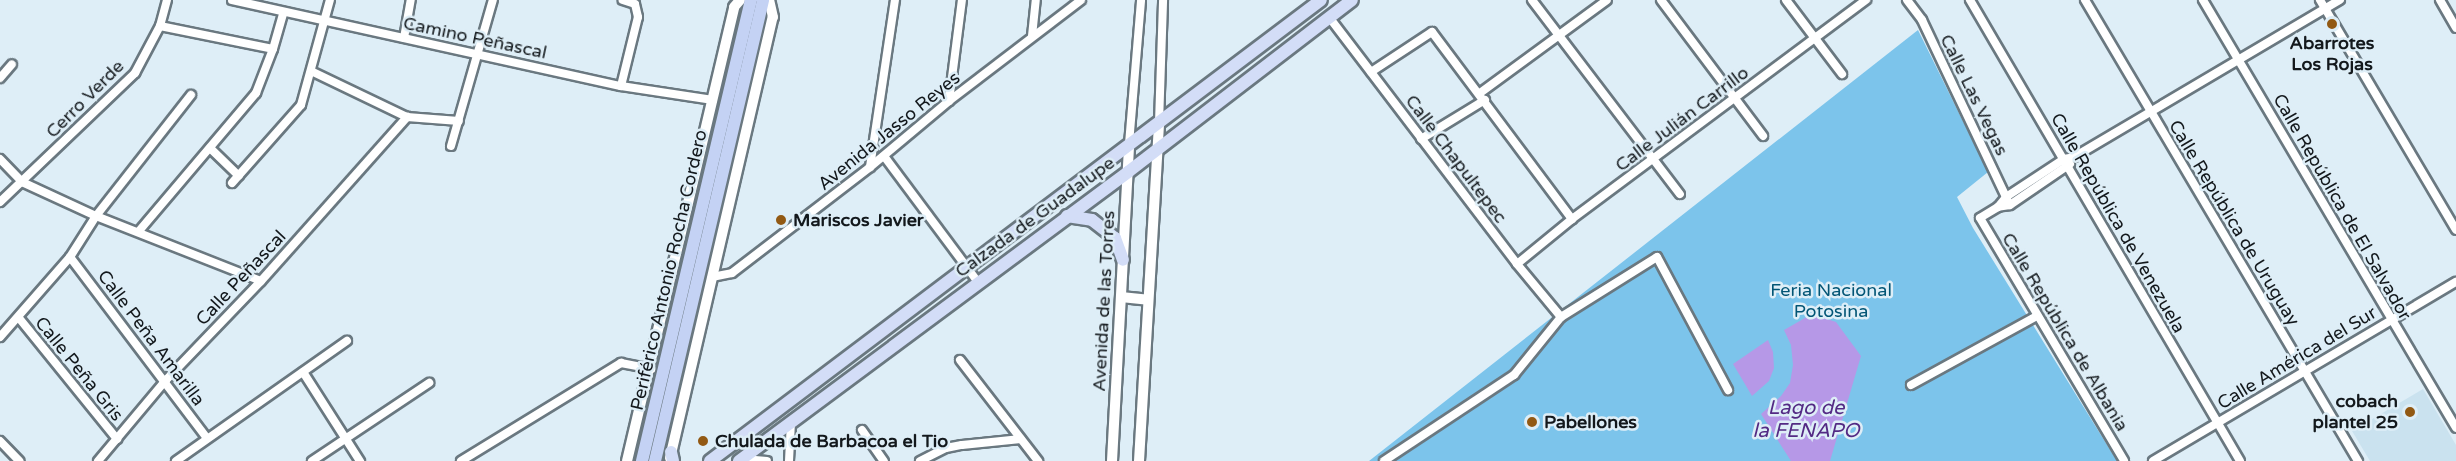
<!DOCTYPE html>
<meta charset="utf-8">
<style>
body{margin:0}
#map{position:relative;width:2456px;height:461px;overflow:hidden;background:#deeef7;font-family:"Varela Round",sans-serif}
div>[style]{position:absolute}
.built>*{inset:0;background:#cae2ef}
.green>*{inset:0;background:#7cc4eb}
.water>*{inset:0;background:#b698e7}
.roads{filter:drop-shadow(2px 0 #6a7880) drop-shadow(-2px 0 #6a7880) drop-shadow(0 2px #6a7880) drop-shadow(0 -2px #6a7880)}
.minor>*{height:8px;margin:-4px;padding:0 4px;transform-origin:4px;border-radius:4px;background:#fff}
.secondary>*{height:10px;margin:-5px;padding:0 5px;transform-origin:5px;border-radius:5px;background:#fff}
.primary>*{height:12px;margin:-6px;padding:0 6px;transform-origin:6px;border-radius:6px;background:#d3ddf7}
.trunk>*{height:12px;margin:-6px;padding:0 6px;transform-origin:6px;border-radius:6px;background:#c4d2f4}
.dots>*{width:16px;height:16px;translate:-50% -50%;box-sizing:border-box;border:3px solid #deeef7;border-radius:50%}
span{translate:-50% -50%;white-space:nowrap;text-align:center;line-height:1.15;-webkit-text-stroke:5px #deeef7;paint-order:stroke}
.street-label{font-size:18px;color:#13181c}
.poi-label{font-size:18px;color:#13181c;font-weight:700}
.left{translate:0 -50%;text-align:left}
.right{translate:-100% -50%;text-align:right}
.park-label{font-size:18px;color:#025575}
.water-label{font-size:20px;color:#532a84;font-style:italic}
</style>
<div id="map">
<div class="built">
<i style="clip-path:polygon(2423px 389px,2456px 445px,2456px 461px,2370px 461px,2352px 431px)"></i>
</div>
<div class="green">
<i style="clip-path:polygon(1918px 30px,1988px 172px,1957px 197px,1973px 228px,2117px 461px,1369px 461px)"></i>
</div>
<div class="water">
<i style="clip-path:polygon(1812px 314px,1836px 322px,1861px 356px,1830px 461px,1791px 461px,1761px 414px,1781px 396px,1790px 383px,1793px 365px,1791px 345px,1784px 330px)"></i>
<i style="clip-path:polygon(1768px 340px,1773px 352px,1774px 368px,1769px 381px,1752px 396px,1733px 364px)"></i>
</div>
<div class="roads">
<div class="minor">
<i style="left:232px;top:0;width:398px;rotate:12.5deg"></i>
<i style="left:621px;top:86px;width:93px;rotate:8.7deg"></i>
<i style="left:1532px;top:0;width:244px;rotate:52.7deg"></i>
<i style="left:1661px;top:0;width:170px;rotate:53.1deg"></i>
<i style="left:1786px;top:0;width:93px;rotate:52.9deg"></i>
<i style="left:1907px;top:0;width:25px;rotate:53deg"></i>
<i style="left:1922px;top:20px;width:200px;rotate:64.6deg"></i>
<i style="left:1970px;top:0;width:534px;rotate:59.64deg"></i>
<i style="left:2085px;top:0;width:536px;rotate:59.37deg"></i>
<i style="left:2203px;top:0;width:497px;rotate:59.4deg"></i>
<i style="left:2320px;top:0;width:267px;rotate:59.4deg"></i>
<i style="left:2440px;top:0;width:32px;rotate:60deg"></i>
<i style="left:1329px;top:17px;width:310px;rotate:52.7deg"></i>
<i style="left:1517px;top:264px;width:69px;rotate:50.3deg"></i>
<i style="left:160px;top:26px;width:115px;rotate:11.5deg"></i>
<i style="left:1032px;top:36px;width:36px;rotate:-84deg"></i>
<i style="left:404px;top:38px;width:39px;rotate:-80deg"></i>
<i style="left:311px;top:71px;width:106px;rotate:25.6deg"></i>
<i style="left:407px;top:117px;width:52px;rotate:4.4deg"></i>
<i style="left:1371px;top:72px;width:73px;rotate:-33.3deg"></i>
<i style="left:1432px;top:32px;width:234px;rotate:53.2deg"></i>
<i style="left:0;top:78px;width:18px;rotate:-49deg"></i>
<i style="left:621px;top:86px;width:71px;rotate:-76.2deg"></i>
<i style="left:638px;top:17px;width:13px;rotate:-103deg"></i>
<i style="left:635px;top:4px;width:13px;rotate:-162deg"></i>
<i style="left:1480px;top:93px;width:157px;rotate:-36.2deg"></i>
<i style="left:949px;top:101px;width:102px;rotate:-82.7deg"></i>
<i style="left:1159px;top:123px;width:123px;rotate:-88.1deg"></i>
<i style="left:1421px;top:139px;width:75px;rotate:-31.4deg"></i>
<i style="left:1129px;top:144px;width:144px;rotate:-85.2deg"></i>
<i style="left:451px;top:146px;width:152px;rotate:-74deg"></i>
<i style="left:210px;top:148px;width:40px;rotate:44deg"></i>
<i style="left:884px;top:156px;width:157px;rotate:53.3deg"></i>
<i style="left:0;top:159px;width:32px;rotate:46deg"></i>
<i style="left:22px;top:182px;width:81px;rotate:24.7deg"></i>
<i style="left:96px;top:216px;width:177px;rotate:21.5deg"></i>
<i style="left:2070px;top:164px;width:73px;rotate:145.7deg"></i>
<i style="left:2010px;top:205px;width:12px;rotate:171deg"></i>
<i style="left:1998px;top:207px;width:21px;rotate:149deg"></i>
<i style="left:1980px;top:218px;width:282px;rotate:59.3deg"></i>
<i style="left:870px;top:167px;width:169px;rotate:-81.5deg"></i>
<i style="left:232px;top:183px;width:104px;rotate:-48.5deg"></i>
<i style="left:301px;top:105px;width:109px;rotate:-74.6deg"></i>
<i style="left:0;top:202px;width:187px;rotate:-43.7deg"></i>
<i style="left:135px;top:73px;width:53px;rotate:-62deg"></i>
<i style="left:160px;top:26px;width:27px;rotate:-75deg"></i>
<i style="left:1998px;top:207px;width:13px;rotate:-51deg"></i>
<i style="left:2006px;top:197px;width:69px;rotate:-33.2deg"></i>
<i style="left:2064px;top:159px;width:10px;rotate:-11deg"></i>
<i style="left:2074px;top:157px;width:309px;rotate:-30.6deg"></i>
<i style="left:139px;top:231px;width:181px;rotate:-49.7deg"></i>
<i style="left:256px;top:93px;width:47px;rotate:-68.9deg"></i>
<i style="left:273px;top:49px;width:37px;rotate:-74deg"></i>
<i style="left:70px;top:257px;width:227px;rotate:52.9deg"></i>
<i style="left:1517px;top:264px;width:71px;rotate:-39.3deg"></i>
<i style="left:1572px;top:219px;width:367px;rotate:-36.7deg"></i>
<i style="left:712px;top:277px;width:20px;rotate:-11deg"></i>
<i style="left:732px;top:273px;width:174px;rotate:-37.5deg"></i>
<i style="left:870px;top:167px;width:103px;rotate:-39.9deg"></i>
<i style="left:949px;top:101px;width:166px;rotate:-37.4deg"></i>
<i style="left:19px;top:318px;width:156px;rotate:51deg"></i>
<i style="left:0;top:337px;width:106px;rotate:-48.8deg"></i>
<i style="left:70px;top:257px;width:49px;rotate:-57.6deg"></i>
<i style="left:96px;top:216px;width:154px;rotate:-51.9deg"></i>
<i style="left:960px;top:360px;width:128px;rotate:52.3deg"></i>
<i style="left:303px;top:372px;width:106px;rotate:57.4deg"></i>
<i style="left:1911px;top:385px;width:144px;rotate:-28.7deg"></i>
<i style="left:862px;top:430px;width:38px;rotate:55deg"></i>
<i style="left:0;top:441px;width:28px;rotate:46deg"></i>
<i style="left:743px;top:459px;width:24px;rotate:5deg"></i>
<i style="left:98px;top:461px;width:106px;rotate:-50deg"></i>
<i style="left:166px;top:380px;width:137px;rotate:-46.2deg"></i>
<i style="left:261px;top:281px;width:220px;rotate:-48.3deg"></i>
<i style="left:176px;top:461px;width:209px;rotate:-35.1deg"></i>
<i style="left:312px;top:461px;width:141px;rotate:-33.7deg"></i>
<i style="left:461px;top:461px;width:188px;rotate:-31.5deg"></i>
<i style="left:621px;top:363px;width:31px;rotate:11deg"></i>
<i style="left:789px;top:461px;width:40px;rotate:-87.1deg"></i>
<i style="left:920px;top:461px;width:29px;rotate:-27deg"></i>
<i style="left:946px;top:448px;width:16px;rotate:-11deg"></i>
<i style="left:962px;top:445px;width:59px;rotate:-5.8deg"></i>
<i style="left:1384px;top:461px;width:156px;rotate:-33.5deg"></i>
<i style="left:1514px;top:375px;width:75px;rotate:-51deg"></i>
<i style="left:1561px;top:317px;width:113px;rotate:-32deg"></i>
<i style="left:1657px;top:257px;width:151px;rotate:61.9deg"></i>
<i style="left:2153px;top:461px;width:352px;rotate:-30.6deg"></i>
</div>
<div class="secondary">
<i style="left:1121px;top:297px;width:27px;rotate:6deg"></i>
<i style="left:670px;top:458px;width:453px;rotate:-76.9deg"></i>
<i style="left:773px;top:17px;width:17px;rotate:-103deg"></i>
<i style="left:627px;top:461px;width:466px;rotate:-76.7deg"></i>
<i style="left:734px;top:7px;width:9px;rotate:-49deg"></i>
<i style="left:1112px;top:461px;width:317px;rotate:-86.9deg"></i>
<i style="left:1139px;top:461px;width:339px;rotate:-86.6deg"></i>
</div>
<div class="primary">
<i style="left:1067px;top:216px;width:25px;rotate:9deg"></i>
<i style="left:1092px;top:220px;width:29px;rotate:38deg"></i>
<i style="left:1115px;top:238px;width:23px;rotate:70deg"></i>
<i style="left:671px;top:452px;width:9px;rotate:77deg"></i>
<i style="left:710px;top:461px;width:765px;rotate:-37.03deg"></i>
<i style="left:739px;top:461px;width:485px;rotate:-36.6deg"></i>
<i style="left:1128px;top:172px;width:282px;rotate:-37.5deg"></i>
</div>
<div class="trunk">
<i style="left:642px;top:461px;width:474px;rotate:-76.7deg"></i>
<i style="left:655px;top:461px;width:473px;rotate:-76.8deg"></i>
</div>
</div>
<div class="dots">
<i style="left:2332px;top:24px;background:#925913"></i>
<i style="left:781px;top:220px;background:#925913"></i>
<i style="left:2410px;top:412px;background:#925913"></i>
<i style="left:1532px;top:422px;background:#925913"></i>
<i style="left:703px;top:441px;background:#925913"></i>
</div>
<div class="street-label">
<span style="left:475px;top:38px;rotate:12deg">Camino Peñascal</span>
<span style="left:1974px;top:95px;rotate:64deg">Calle Las Vegas</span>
<span style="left:85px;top:99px;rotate:-45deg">Cerro Verde</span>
<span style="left:1682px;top:119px;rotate:-37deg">Calle Julián Carrillo</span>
<span style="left:889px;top:131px;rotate:-39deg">Avenida Jasso Reyes</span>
<span style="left:1456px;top:159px;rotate:53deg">Calle Chapultepec</span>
<span style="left:2342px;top:207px;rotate:60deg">Calle República de El Salvador</span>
<span style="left:1035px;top:217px;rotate:-36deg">Calzada de Guadalupe</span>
<span style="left:2118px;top:223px;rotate:60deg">Calle República de Venezuela</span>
<span style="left:2234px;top:223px;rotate:59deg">Calle República de Uruguay</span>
<span style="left:669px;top:270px;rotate:-77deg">Periférico Antonio Rocha Cordero</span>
<span style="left:241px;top:278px;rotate:-47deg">Calle Peñascal</span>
<span style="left:1104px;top:301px;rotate:-87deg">Avenida de las Torres</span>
<span style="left:2065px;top:332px;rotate:59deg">Calle República de Albania</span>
<span style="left:151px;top:338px;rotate:53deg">Calle Peña Amarilla</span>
<span style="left:2297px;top:358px;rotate:-31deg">Calle América del Sur</span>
<span style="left:79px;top:369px;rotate:51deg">Calle Peña Gris</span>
</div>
<div class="poi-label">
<span style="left:2332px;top:54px">Abarrotes<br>Los Rojas</span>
<span class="left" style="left:793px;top:220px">Mariscos Javier</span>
<span class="right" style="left:2398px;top:412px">cobach<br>plantel 25</span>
<span class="left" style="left:1544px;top:422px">Pabellones</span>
<span class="left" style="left:715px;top:441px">Chulada de Barbacoa el Tio</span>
</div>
<div class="park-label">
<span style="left:1831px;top:301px">Feria Nacional<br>Potosina</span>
</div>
<div class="water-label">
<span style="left:1806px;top:420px">Lago de<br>la FENAPO</span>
</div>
</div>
